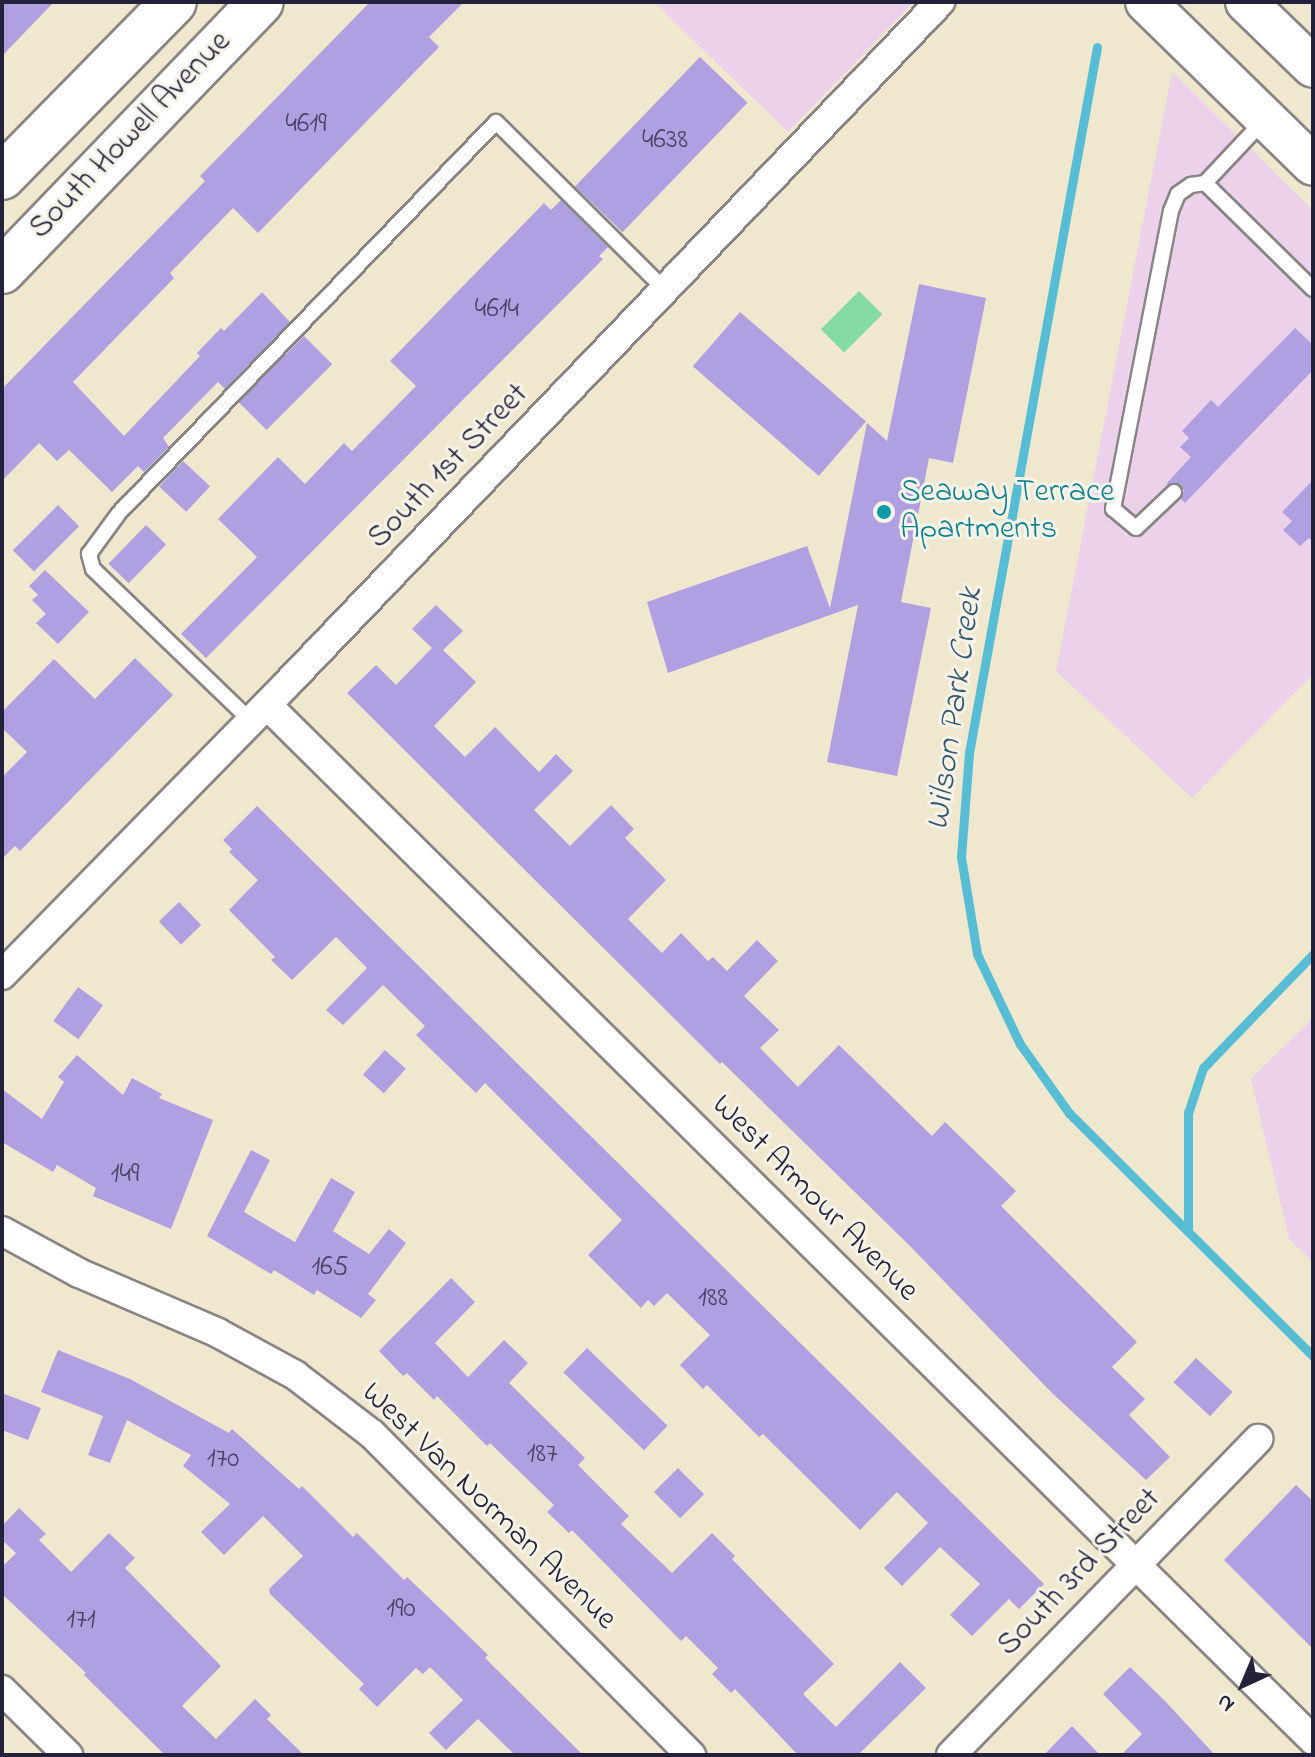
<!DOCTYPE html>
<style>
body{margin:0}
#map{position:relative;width:1315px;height:1757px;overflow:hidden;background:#f0e8ce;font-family:"Indie Flower",sans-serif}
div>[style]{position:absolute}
.built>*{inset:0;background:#ecd1ea}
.green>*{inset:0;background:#83dba0;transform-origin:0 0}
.stream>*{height:9px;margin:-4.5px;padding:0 4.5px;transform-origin:4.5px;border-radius:4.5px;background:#57bdd4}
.building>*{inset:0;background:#b1a0e1;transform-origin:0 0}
.roads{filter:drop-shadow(2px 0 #898584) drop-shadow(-2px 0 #898584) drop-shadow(0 2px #898584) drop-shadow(0 -2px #898584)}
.service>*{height:14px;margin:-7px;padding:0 7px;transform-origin:7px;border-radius:7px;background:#fff}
.minor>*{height:28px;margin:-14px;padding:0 14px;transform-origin:14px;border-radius:14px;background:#fff}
.secondary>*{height:40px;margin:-20px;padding:0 20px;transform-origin:20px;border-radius:20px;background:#fff}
.primary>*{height:44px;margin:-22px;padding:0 22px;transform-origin:22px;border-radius:22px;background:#fff}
.dots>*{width:22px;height:22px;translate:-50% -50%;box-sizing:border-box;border:4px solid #f7f3e8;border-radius:50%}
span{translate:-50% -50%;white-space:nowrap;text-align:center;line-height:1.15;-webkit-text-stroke:6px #f7f3e8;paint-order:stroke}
.number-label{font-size:28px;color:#464264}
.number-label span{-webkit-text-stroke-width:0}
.street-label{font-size:32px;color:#22223b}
.culture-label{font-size:32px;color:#0d838f}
.left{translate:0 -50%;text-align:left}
.water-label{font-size:34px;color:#355871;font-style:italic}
.frame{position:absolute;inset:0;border:4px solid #22223b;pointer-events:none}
.north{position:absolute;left:1203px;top:1645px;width:80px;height:80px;-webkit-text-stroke:6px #f7f3e8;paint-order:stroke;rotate:224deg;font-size:22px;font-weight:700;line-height:32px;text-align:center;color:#22223b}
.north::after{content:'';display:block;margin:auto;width:28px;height:36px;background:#22223b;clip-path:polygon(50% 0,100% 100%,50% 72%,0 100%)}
</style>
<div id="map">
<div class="built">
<i style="clip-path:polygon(654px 2px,914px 2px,788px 132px)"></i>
<i style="clip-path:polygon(1172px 72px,1313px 210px,1313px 674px,1192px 798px,1056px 671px)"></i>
<i style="clip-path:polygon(1313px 1018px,1313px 1262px,1289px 1239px,1251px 1079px)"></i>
</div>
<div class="green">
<i style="left:859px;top:291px;width:33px;height:54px;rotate:45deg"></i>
</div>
<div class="stream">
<i style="left:1097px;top:47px;width:718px;rotate:100.28deg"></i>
<i style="left:969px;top:753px;width:104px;rotate:94.4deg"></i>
<i style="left:961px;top:857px;width:98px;rotate:80.6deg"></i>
<i style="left:977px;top:954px;width:100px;rotate:64.5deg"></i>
<i style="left:1020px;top:1044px;width:85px;rotate:54.6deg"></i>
<i style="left:1069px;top:1113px;width:344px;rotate:44.9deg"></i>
<i style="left:1188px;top:1231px;width:118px;rotate:-90deg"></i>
<i style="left:1188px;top:1113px;width:47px;rotate:-71.6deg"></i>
<i style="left:1203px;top:1068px;width:158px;rotate:-46deg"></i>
</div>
<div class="building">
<i style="clip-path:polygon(2px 2px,54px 2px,2px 56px)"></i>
<i style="clip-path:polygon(370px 2px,464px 2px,429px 37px,439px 47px,258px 233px,233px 208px,170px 273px,174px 278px,73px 382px,124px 436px,200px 356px,197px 353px,221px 328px,224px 331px,262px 292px,290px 322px,225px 389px,218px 382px,163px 438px,169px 447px,144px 472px,138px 466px,112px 492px,69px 450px,57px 461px,39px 443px,2px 481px,2px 389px,205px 181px,200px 176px)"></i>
<i style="left:700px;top:57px;width:66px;height:180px;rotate:44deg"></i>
<i style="clip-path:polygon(561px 200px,608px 247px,599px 256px,603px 259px,206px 658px,181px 634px,257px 557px,218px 519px,278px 457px,305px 484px,344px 443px,352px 451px,416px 386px,390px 361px,544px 203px,551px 210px)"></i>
<i style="clip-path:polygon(919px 284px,986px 298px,953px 463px,929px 458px,901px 602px,931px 608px,897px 776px,827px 762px,858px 605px,668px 673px,647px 602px,807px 546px,830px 608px,867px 423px,887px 441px)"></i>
<i style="left:740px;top:312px;width:167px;height:72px;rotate:41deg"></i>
<i style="clip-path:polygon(1295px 328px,1313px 345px,1313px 370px,1185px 503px,1181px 499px,1184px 490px,1181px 485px,1166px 484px,1191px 457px,1180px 447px,1189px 438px,1182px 431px,1211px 400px,1218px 407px)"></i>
<i style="left:304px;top:336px;width:40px;height:93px;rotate:45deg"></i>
<i style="left:183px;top:461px;width:37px;height:35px;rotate:43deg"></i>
<i style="clip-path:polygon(1313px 480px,1313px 542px,1309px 538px,1300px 546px,1283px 530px,1292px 521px,1282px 512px)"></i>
<i style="left:58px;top:505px;width:30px;height:64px;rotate:45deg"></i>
<i style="left:146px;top:525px;width:28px;height:54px;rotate:44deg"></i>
<i style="clip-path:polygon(45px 570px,89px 612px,58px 644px,36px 623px,46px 614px,32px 600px,38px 595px,29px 586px)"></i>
<i style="clip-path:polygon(436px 605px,463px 631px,443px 650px,476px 682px,434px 726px,465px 757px,495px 727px,539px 772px,556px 754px,573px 771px,534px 810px,570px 846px,611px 805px,634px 829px,625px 838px,666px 880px,628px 919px,662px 953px,681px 933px,708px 961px,713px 957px,727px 971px,757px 940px,778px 961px,744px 996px,779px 1030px,760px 1048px,798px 1087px,839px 1045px,932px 1136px,945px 1122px,1016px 1191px,1001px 1206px,1137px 1342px,1112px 1367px,1145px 1399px,1129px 1415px,1170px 1457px,1146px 1480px,1052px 1393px,911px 1247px,722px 1062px,720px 1064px,347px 693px,376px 665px,396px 685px,432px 648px,412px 629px)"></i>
<i style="clip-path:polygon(135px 658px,173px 695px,20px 851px,15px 846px,2px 859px,2px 777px,27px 752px,2px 728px,2px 712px,54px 659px,95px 699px)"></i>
<i style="clip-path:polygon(257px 806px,1044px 1584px,1019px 1609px,1009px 1599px,972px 1636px,950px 1615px,980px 1584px,940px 1547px,902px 1586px,884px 1568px,928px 1523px,897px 1492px,860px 1530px,763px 1434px,759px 1437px,707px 1385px,703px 1389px,680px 1365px,710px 1335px,667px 1293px,654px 1306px,648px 1300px,641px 1308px,588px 1255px,622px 1220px,485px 1083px,476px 1093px,416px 1035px,425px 1026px,383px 985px,343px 1025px,326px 1010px,367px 968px,336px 937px,292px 980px,271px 960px,275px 957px,229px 910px,258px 880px,229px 852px,232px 849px,223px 840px)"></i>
<i style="left:179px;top:902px;width:32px;height:28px;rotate:46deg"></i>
<i style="left:78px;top:987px;width:31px;height:42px;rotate:36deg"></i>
<i style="left:385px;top:1050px;width:28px;height:33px;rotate:42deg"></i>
<i style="clip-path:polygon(77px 1055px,123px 1095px,132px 1078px,162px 1094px,159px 1098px,213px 1120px,171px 1229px,93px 1196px,96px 1188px,57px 1165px,53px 1172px,2px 1142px,2px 1089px,42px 1119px,64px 1082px,58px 1077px)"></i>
<i style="clip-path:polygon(251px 1150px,270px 1160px,244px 1212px,295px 1242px,331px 1178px,355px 1192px,333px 1231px,369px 1254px,389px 1229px,406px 1243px,368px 1294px,376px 1300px,361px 1318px,317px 1290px,314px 1295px,274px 1270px,271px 1274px,207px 1236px)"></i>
<i style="clip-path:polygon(451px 1278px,475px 1302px,435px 1343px,468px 1377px,504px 1340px,528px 1363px,509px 1383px,585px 1458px,578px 1465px,629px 1516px,621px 1524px,672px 1573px,712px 1533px,735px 1556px,732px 1559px,834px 1664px,803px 1694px,836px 1727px,900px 1662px,926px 1688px,858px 1755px,798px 1755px,735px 1689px,731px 1693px,712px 1674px,718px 1668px,686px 1636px,681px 1641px,572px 1530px,569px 1533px,547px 1512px,554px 1505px,490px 1443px,487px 1446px,437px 1396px,434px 1400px,407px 1373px,403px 1376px,379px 1351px)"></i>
<i style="left:587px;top:1348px;width:112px;height:34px;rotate:44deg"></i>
<i style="clip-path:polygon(58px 1350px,130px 1379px,229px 1433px,232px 1429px,299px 1489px,302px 1486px,353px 1537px,357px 1533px,404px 1580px,407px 1577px,448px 1616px,488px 1655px,485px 1658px,583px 1755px,515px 1755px,478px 1719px,446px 1750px,429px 1733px,463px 1700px,430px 1667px,423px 1674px,416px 1668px,377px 1707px,359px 1689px,364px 1684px,270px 1594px,269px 1589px,303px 1556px,263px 1516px,224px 1555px,201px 1532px,230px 1504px,183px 1466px,191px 1455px,127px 1420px,110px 1463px,88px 1455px,103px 1416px,41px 1392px)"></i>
<i style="left:1196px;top:1358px;width:50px;height:33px;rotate:43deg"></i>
<i style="clip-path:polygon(2px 1393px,41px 1408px,28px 1440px,2px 1430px)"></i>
<i style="left:678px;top:1468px;width:37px;height:34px;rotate:45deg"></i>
<i style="clip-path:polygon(1296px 1485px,1313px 1501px,1313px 1649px,1224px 1560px)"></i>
<i style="clip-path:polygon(19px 1508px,46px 1534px,39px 1540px,71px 1572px,109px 1533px,135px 1558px,125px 1568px,221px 1666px,182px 1706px,216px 1739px,255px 1699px,271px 1715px,267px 1719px,304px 1755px,165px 1755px,84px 1675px,86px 1673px,2px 1594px,2px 1567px,16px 1553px,2px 1540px,2px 1526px)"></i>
<i style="clip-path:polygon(1130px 1667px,1165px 1701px,1215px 1755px,1121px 1755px,1142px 1734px,1103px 1694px)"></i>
<i style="clip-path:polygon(1072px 1726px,1100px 1755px,1044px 1755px)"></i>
</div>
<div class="roads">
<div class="service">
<i style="left:1205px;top:183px;width:151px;rotate:44.5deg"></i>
<i style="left:1174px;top:492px;width:52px;rotate:136.5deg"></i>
<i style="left:1136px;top:528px;width:30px;rotate:-140deg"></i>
<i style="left:1113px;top:509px;width:304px;rotate:-79deg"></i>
<i style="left:1171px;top:211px;width:18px;rotate:-68deg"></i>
<i style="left:1178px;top:194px;width:16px;rotate:-35deg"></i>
<i style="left:1191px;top:185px;width:14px;rotate:-8deg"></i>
<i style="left:1205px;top:183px;width:88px;rotate:-46.8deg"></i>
<i style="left:250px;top:720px;width:218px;rotate:-136.1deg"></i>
<i style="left:93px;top:569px;width:16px;rotate:-105deg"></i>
<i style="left:89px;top:554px;width:51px;rotate:-53.8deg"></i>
<i style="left:119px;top:513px;width:543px;rotate:-46.04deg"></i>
<i style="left:496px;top:122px;width:238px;rotate:44.8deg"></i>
</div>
<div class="minor">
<i style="left:267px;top:705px;width:1472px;rotate:44.7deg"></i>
<i style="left:2px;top:975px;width:406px;rotate:-45.6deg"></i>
<i style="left:286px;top:685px;width:946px;rotate:-46.24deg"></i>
<i style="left:2px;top:1231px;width:88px;rotate:28.6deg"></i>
<i style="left:79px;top:1273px;width:151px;rotate:23.3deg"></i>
<i style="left:218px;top:1333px;width:88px;rotate:28.6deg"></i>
<i style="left:295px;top:1375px;width:97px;rotate:37.5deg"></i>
<i style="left:372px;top:1434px;width:453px;rotate:45.2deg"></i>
<i style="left:2px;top:1690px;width:93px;rotate:44.6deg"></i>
<i style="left:951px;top:1755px;width:441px;rotate:-45.8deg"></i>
</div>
<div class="secondary">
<i style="left:1146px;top:2px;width:233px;rotate:44.3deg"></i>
<i style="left:1246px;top:2px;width:93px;rotate:44.1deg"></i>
</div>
<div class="primary">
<i style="left:2px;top:177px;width:245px;rotate:-45.5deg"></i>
<i style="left:2px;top:271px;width:373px;rotate:-46.1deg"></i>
</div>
</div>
<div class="dots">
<i style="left:884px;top:512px;background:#0f9aa8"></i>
</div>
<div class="number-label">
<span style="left:306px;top:125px">4619</span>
<span style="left:665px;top:141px">4638</span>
<span style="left:497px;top:310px">4614</span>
<span style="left:125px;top:1175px">149</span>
<span style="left:330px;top:1268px">165</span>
<span style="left:713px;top:1299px">188</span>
<span style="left:542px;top:1455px">187</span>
<span style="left:223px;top:1460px">170</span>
<span style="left:401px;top:1610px">190</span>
<span style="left:81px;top:1621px">171</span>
</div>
<div class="street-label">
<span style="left:131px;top:136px;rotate:-46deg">South Howell Avenue</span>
<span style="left:449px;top:467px;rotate:-46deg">South 1st Street</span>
<span style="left:814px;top:1199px;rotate:45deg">West Armour Avenue</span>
<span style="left:488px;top:1507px;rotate:44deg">West Van Norman Avenue</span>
<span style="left:1080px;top:1573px;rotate:-46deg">South 3rd Street</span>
</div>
<div class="culture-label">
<span class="left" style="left:900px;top:512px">Seaway Terrace<br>Apartments</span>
</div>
<div class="water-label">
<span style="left:956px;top:709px;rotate:-82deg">Wilson Park Creek</span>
</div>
<div class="frame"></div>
<div class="north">N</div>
</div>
